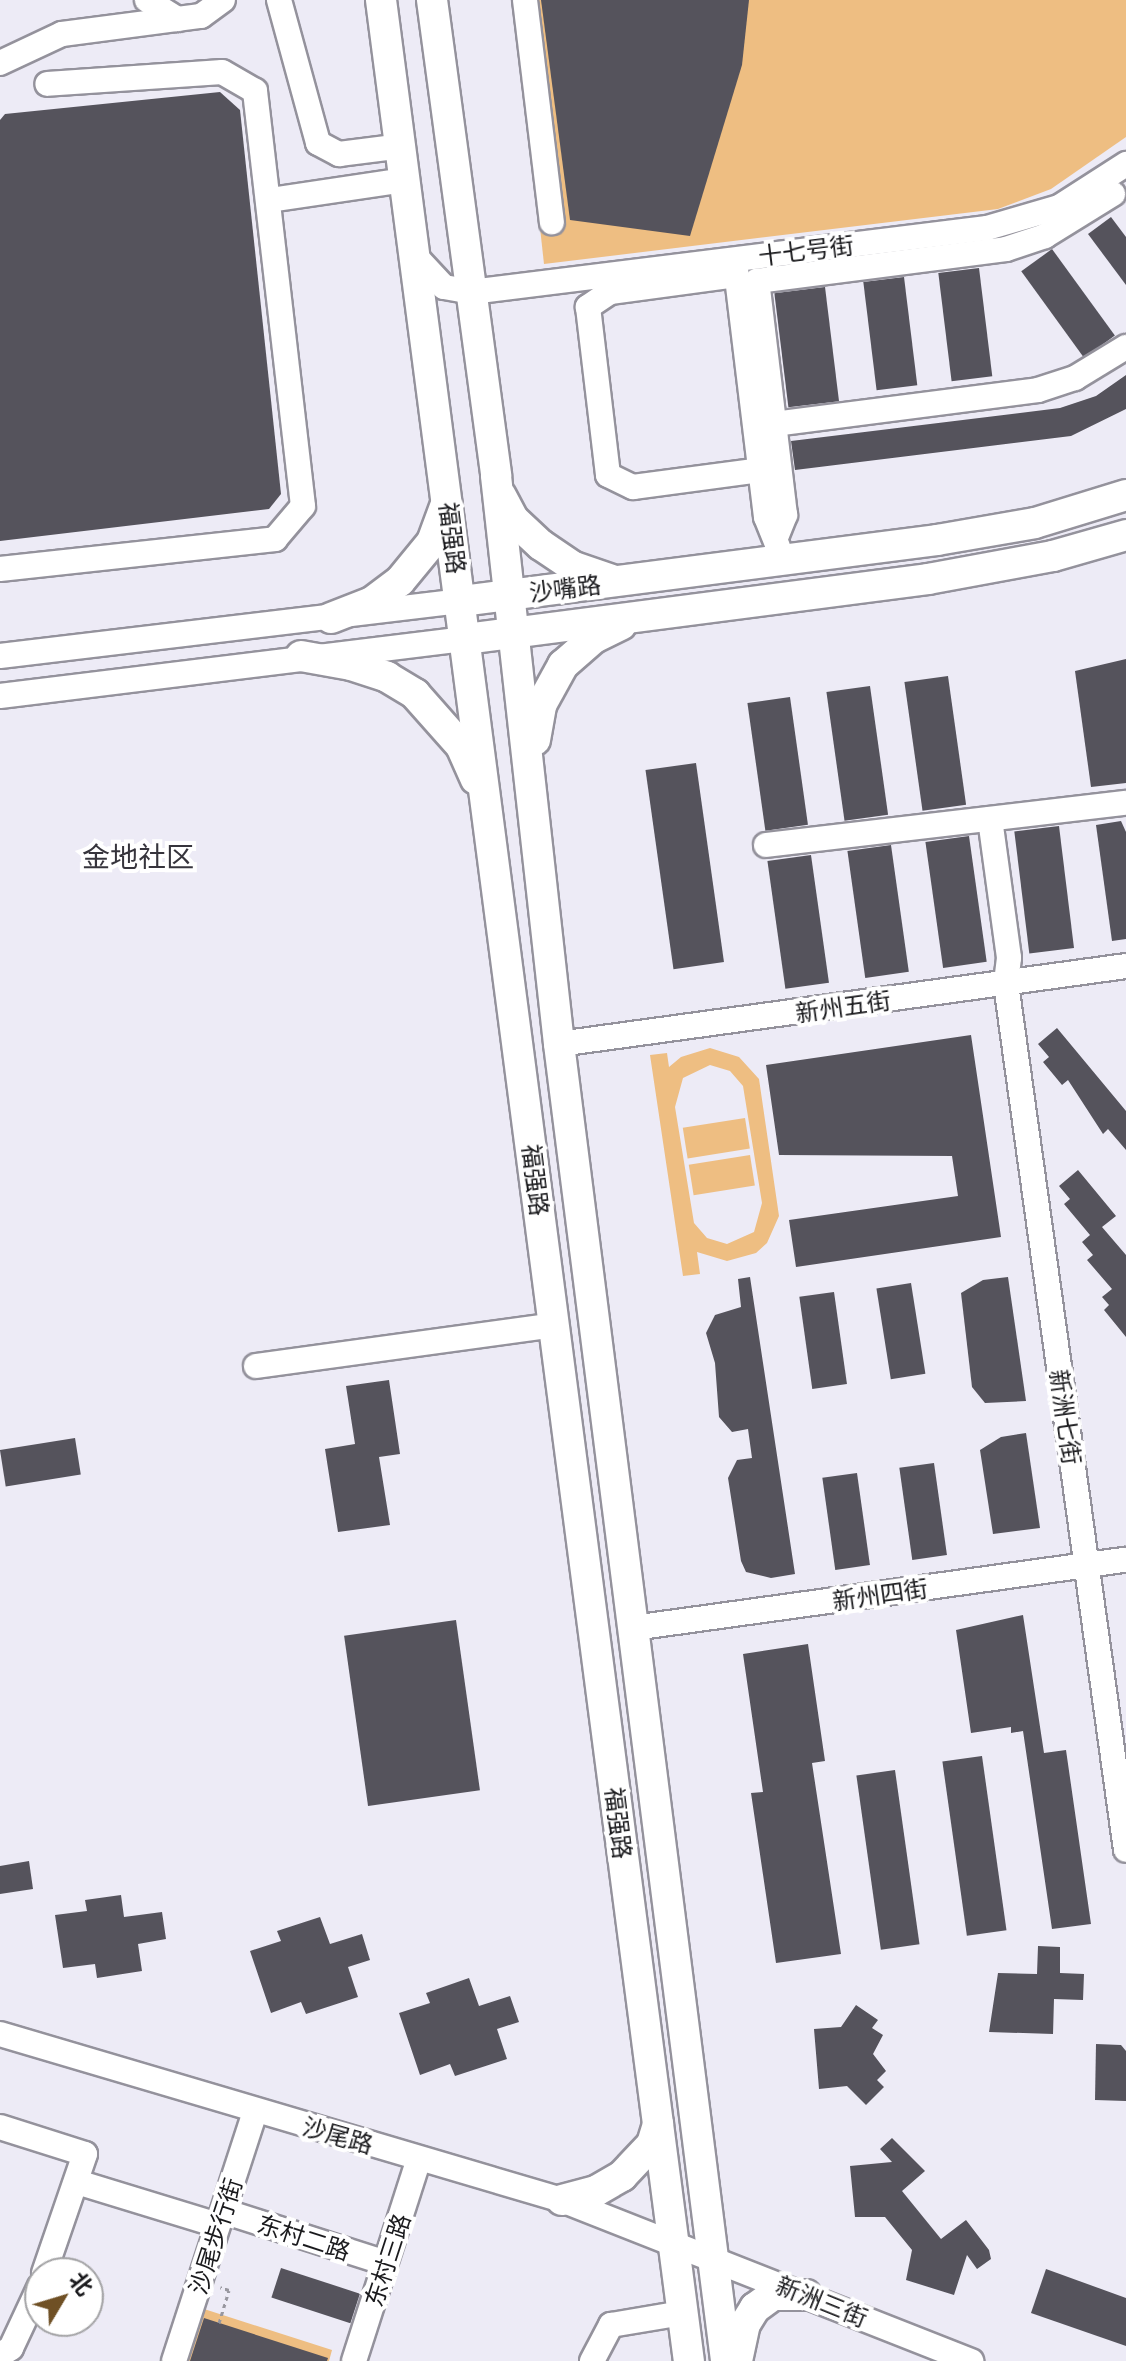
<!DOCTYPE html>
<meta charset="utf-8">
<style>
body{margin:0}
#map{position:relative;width:1126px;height:2361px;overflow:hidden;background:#edebf6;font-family:Manrope,"Noto Sans SC",sans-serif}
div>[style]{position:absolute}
.green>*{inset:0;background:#eebe82;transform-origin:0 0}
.building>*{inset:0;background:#55535c;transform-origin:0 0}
.path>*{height:3px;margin-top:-1.5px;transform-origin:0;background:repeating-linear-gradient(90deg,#98979f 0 4px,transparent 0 8px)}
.roads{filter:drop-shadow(2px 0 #94929c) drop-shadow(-2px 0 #94929c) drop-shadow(0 2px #94929c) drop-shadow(0 -2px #94929c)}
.minor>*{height:24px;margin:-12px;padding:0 12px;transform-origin:12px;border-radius:12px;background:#fff}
.major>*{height:30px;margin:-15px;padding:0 15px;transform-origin:15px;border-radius:15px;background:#fff}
span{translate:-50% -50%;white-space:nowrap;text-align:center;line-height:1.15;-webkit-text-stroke:8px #fff;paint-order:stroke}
.street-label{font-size:24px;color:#1a1a1d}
.quarter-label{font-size:28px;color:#36343c}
.north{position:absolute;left:24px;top:2257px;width:80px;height:80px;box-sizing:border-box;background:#fff;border:2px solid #a3a3a5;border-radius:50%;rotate:52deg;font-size:22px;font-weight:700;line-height:32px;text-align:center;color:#1a1a1d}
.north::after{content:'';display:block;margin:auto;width:28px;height:36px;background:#6f5025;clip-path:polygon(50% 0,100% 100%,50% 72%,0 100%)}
</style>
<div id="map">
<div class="green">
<i style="clip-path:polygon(515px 0,1126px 0,1126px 137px,1051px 189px,998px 209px,544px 264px)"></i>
<i style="clip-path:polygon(evenodd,710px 1048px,739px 1057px,759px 1079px,779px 1216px,767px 1243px,756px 1253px,727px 1261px,697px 1252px,700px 1274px,683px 1276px,650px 1055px,667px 1053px,669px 1067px,681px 1057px,710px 1048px,710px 1065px,730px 1071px,743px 1086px,762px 1203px,754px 1232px,727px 1244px,707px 1238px,694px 1223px,675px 1107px,683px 1078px,710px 1065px)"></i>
<i style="left:745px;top:1118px;width:31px;height:63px;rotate:81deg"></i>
<i style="left:750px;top:1155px;width:31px;height:62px;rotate:81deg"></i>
<i style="clip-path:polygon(201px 2308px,332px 2350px,329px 2361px,185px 2361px)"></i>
</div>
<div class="building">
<i style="clip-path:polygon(541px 0,749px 0,742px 65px,690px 236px,570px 220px)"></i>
<i style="clip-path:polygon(220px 92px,240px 110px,281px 494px,269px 509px,0 541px,0 120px,5px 114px)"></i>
<i style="clip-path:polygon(1111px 217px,1126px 237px,1126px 285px,1088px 234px)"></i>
<i style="left:1052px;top:249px;width:107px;height:38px;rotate:54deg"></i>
<i style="left:979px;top:268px;width:109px;height:41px;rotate:83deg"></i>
<i style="left:904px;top:277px;width:109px;height:41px;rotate:83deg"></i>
<i style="left:825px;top:287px;width:115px;height:51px;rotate:83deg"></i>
<i style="clip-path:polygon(1126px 375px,1126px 409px,1071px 436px,795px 470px,791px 441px,1060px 408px,1096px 396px)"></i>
<i style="clip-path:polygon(1126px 659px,1126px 783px,1091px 787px,1075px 671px)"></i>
<i style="left:948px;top:676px;width:130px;height:44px;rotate:82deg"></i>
<i style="left:870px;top:686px;width:130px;height:44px;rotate:82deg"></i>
<i style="left:790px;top:697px;width:129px;height:43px;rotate:82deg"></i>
<i style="left:696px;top:763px;width:201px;height:51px;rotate:82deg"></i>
<i style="clip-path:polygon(1121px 821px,1126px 832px,1126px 939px,1112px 941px,1096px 825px)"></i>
<i style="left:1059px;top:826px;width:123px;height:45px;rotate:83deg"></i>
<i style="left:969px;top:836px;width:127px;height:44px;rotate:82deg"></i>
<i style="left:891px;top:845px;width:128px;height:44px;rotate:82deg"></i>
<i style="left:811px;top:855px;width:129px;height:44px;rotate:82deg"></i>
<i style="clip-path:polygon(1057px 1028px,1126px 1111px,1126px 1150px,1108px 1129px,1103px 1134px,1068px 1080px,1062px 1085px,1043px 1062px,1049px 1057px,1038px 1044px)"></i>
<i style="clip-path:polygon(971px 1035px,1001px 1237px,796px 1267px,789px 1220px,958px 1196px,952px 1156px,779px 1155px,766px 1065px)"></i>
<i style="clip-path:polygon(1078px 1170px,1116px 1216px,1102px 1227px,1126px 1255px,1126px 1337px,1104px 1310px,1109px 1305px,1102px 1297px,1112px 1289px,1087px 1260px,1093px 1255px,1082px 1242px,1090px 1235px,1064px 1204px,1070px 1199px,1059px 1186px)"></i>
<i style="clip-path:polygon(750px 1277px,795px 1574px,771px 1578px,746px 1572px,741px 1561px,728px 1478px,737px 1460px,752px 1458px,748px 1429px,732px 1432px,719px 1417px,715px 1363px,706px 1333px,715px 1315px,741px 1307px,738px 1279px)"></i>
<i style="clip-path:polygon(1008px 1277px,1026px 1401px,985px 1403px,972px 1387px,961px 1293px,983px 1280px)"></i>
<i style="left:911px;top:1283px;width:92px;height:35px;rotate:81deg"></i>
<i style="left:834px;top:1292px;width:93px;height:35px;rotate:82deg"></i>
<i style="clip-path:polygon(389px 1380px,400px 1454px,379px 1457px,390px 1525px,338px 1532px,325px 1449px,355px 1444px,346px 1386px)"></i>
<i style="clip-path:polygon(1026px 1433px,1040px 1528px,993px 1534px,980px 1450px,1001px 1437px)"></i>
<i style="left:75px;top:1438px;width:37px;height:76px;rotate:81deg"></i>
<i style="left:934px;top:1463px;width:93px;height:35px;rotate:82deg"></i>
<i style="left:857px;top:1473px;width:93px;height:35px;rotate:82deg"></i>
<i style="clip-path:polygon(1023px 1615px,1044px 1753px,1066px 1750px,1091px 1924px,1052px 1929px,1023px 1731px,1011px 1733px,1011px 1727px,971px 1733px,956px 1630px)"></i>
<i style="left:456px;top:1620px;width:172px;height:113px;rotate:82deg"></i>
<i style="clip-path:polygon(808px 1644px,825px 1761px,812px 1763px,841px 1954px,776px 1963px,751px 1793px,763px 1792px,743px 1654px)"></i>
<i style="left:982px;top:1756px;width:176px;height:40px;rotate:82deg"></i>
<i style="left:895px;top:1770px;width:176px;height:39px;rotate:82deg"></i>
<i style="clip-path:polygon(29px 1861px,33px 1889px,0 1894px,0 1866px)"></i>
<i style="clip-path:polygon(121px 1895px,124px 1917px,162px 1912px,166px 1939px,138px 1944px,142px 1971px,97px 1978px,95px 1964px,63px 1968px,55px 1915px,87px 1911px,85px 1900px)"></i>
<i style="clip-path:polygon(320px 1917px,330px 1944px,362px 1934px,370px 1960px,348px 1967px,358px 1997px,306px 2014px,301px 2002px,271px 2013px,250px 1951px,281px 1941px,277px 1931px)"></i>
<i style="clip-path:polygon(1038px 1946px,1060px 1947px,1060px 1973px,1084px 1974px,1083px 2000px,1054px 1999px,1053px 2034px,989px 2032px,998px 1973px,1037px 1974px)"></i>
<i style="clip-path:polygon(469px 1978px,479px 2006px,510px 1996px,519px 2022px,497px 2029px,507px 2059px,455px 2076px,450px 2064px,420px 2075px,399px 2013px,430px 2003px,426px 1993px)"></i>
<i style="clip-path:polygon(856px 2005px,878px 2020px,872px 2028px,883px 2035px,873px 2054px,886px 2071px,877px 2080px,884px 2087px,866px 2105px,847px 2086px,819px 2089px,814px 2029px,841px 2027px)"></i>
<i style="clip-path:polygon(1096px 2044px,1121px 2045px,1126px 2051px,1126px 2101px,1095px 2100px)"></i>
<i style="clip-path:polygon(892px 2138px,925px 2171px,902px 2191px,941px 2239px,966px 2220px,989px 2250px,991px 2259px,977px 2269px,967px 2255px,954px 2295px,906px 2280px,912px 2250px,885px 2217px,855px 2217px,850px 2166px,892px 2162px,880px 2149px)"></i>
<i style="left:281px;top:2268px;width:83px;height:31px;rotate:18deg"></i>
<i style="clip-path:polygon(1046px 2269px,1126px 2298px,1126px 2346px,1031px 2313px)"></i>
<i style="clip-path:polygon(204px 2318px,328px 2358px,327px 2361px,190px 2361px)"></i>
</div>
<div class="path">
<i style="left:219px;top:2323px;width:34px;rotate:-73deg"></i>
<i style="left:229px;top:2290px;width:9px;rotate:-162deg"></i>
</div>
<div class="roads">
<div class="minor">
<i style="left:147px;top:0;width:36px;rotate:32deg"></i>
<i style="left:279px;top:0;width:148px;rotate:74.7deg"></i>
<i style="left:318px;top:143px;width:24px;rotate:28deg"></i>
<i style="left:339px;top:154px;width:64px;rotate:-7.2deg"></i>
<i style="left:525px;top:0;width:224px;rotate:83.1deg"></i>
<i style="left:0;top:63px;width:68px;rotate:-25.1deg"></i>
<i style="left:62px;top:34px;width:140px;rotate:-7.4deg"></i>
<i style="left:201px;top:16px;width:27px;rotate:-36deg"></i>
<i style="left:270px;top:200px;width:137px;rotate:-8.4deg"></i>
<i style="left:416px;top:257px;width:41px;rotate:47deg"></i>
<i style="left:444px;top:287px;width:27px;rotate:10deg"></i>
<i style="left:471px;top:292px;width:520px;rotate:-7.07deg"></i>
<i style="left:987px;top:228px;width:75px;rotate:-16.3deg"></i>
<i style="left:1059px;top:207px;width:80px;rotate:-32.7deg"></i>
<i style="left:735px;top:261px;width:258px;rotate:83.1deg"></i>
<i style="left:766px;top:517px;width:32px;rotate:68deg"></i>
<i style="left:736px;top:275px;width:127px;rotate:172.3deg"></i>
<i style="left:610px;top:292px;width:27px;rotate:146deg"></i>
<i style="left:588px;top:307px;width:169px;rotate:83.2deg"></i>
<i style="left:608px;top:475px;width:28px;rotate:26deg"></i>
<i style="left:633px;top:487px;width:128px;rotate:-7.6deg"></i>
<i style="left:774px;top:424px;width:266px;rotate:-7.3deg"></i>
<i style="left:1038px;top:390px;width:39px;rotate:-18deg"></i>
<i style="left:1075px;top:378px;width:60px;rotate:-31.3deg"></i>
<i style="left:777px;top:535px;width:22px;rotate:-68deg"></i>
<i style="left:785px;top:515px;width:236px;rotate:-96.8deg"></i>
<i style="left:757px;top:281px;width:251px;rotate:-7.3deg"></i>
<i style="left:1006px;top:249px;width:41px;rotate:-18.4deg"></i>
<i style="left:1045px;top:236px;width:80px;rotate:-31.7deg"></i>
<i style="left:0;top:569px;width:277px;rotate:-6.2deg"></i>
<i style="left:275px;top:539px;width:43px;rotate:-49.7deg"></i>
<i style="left:303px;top:506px;width:418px;rotate:-96.6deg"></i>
<i style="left:255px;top:91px;width:38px;rotate:-150deg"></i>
<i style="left:222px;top:72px;width:175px;rotate:176.1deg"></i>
<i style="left:0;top:656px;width:465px;rotate:-6.8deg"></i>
<i style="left:0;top:696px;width:469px;rotate:-7deg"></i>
<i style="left:990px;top:819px;width:140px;rotate:82.2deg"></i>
<i style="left:1009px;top:958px;width:26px;rotate:97deg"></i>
<i style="left:1006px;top:984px;width:874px;rotate:82.11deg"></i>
<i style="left:766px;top:845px;width:362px;rotate:-6.7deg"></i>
<i style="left:559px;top:1044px;width:572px;rotate:-7.83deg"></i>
<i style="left:256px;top:1366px;width:302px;rotate:-7.8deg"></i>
<i style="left:633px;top:1628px;width:498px;rotate:-7.9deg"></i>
<i style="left:0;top:2034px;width:586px;rotate:16.46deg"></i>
<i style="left:562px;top:2200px;width:440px;rotate:21.5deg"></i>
<i style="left:0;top:2127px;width:89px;rotate:17.6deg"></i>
<i style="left:85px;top:2154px;width:126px;rotate:109deg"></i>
<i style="left:77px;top:2182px;width:147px;rotate:17deg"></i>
<i style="left:223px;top:2211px;width:171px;rotate:17.7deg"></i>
<i style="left:0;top:2355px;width:13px;rotate:-32deg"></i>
<i style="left:11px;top:2348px;width:68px;rotate:-64.9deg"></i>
<i style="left:174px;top:2361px;width:263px;rotate:-72deg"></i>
<i style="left:354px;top:2361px;width:212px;rotate:-72.2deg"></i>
<i style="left:592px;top:2361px;width:41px;rotate:-62.2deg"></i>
<i style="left:611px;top:2325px;width:73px;rotate:-9.5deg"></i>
</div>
<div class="major">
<i style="left:381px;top:0;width:2381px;rotate:82.57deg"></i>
<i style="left:432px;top:0;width:480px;rotate:82.3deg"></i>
<i style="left:496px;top:476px;width:571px;rotate:83.67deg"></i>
<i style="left:559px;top:1044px;width:1328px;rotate:82.77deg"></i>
<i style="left:501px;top:496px;width:26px;rotate:62deg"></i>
<i style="left:513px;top:519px;width:38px;rotate:43deg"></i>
<i style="left:541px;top:545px;width:40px;rotate:34deg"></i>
<i style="left:574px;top:567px;width:40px;rotate:18.9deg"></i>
<i style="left:462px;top:601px;width:479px;rotate:-7.3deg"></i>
<i style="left:937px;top:540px;width:99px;rotate:-9.8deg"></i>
<i style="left:1035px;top:523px;width:95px;rotate:-17.1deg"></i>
<i style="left:331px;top:618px;width:44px;rotate:-21.3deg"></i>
<i style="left:372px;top:602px;width:35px;rotate:-37deg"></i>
<i style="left:400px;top:581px;width:50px;rotate:-50.6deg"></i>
<i style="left:432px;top:542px;width:40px;rotate:-69.8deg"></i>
<i style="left:466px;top:639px;width:466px;rotate:-7.4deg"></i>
<i style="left:928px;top:579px;width:127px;rotate:-10.4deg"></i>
<i style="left:1053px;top:556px;width:76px;rotate:-16deg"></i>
<i style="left:301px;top:656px;width:51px;rotate:10.2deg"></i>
<i style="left:351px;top:665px;width:38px;rotate:18deg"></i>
<i style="left:387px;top:677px;width:33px;rotate:31deg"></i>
<i style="left:415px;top:694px;width:69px;rotate:48.5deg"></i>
<i style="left:461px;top:746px;width:36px;rotate:66deg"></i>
<i style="left:535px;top:740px;width:36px;rotate:-80deg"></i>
<i style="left:541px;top:705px;width:46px;rotate:-61.2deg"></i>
<i style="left:563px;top:665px;width:41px;rotate:-41.1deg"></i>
<i style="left:594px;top:638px;width:30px;rotate:-26deg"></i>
<i style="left:562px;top:2200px;width:35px;rotate:-15deg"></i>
<i style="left:596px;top:2191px;width:30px;rotate:-30deg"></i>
<i style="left:622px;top:2176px;width:44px;rotate:-46.8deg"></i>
<i style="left:652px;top:2144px;width:21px;rotate:-73deg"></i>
<i style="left:737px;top:2361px;width:38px;rotate:-78deg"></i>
<i style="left:745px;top:2324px;width:19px;rotate:-58deg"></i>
<i style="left:755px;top:2308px;width:22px;rotate:-36deg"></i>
<i style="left:773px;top:2295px;width:33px"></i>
</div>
</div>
<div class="street-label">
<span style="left:806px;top:250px;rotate:-7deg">十七号街</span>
<span style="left:453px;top:538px;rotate:83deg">福强路</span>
<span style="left:565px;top:588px;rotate:-7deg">沙嘴路</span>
<span style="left:843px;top:1006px;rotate:-8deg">新州五街</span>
<span style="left:536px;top:1180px;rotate:83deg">福强路</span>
<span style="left:1066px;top:1417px;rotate:82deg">新洲七街</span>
<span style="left:880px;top:1594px;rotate:-8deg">新州四街</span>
<span style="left:619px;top:1823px;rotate:83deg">福强路</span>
<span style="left:338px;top:2135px;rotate:16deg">沙尾路</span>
<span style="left:215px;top:2236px;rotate:-72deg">沙尾步行街</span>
<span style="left:304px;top:2237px;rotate:18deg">东村二路</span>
<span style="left:387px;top:2260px;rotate:-72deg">东村三路</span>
<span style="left:822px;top:2301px;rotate:22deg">新洲三街</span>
</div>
<div class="quarter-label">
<span style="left:138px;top:856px">金地社区</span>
</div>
<div class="north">北</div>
</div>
